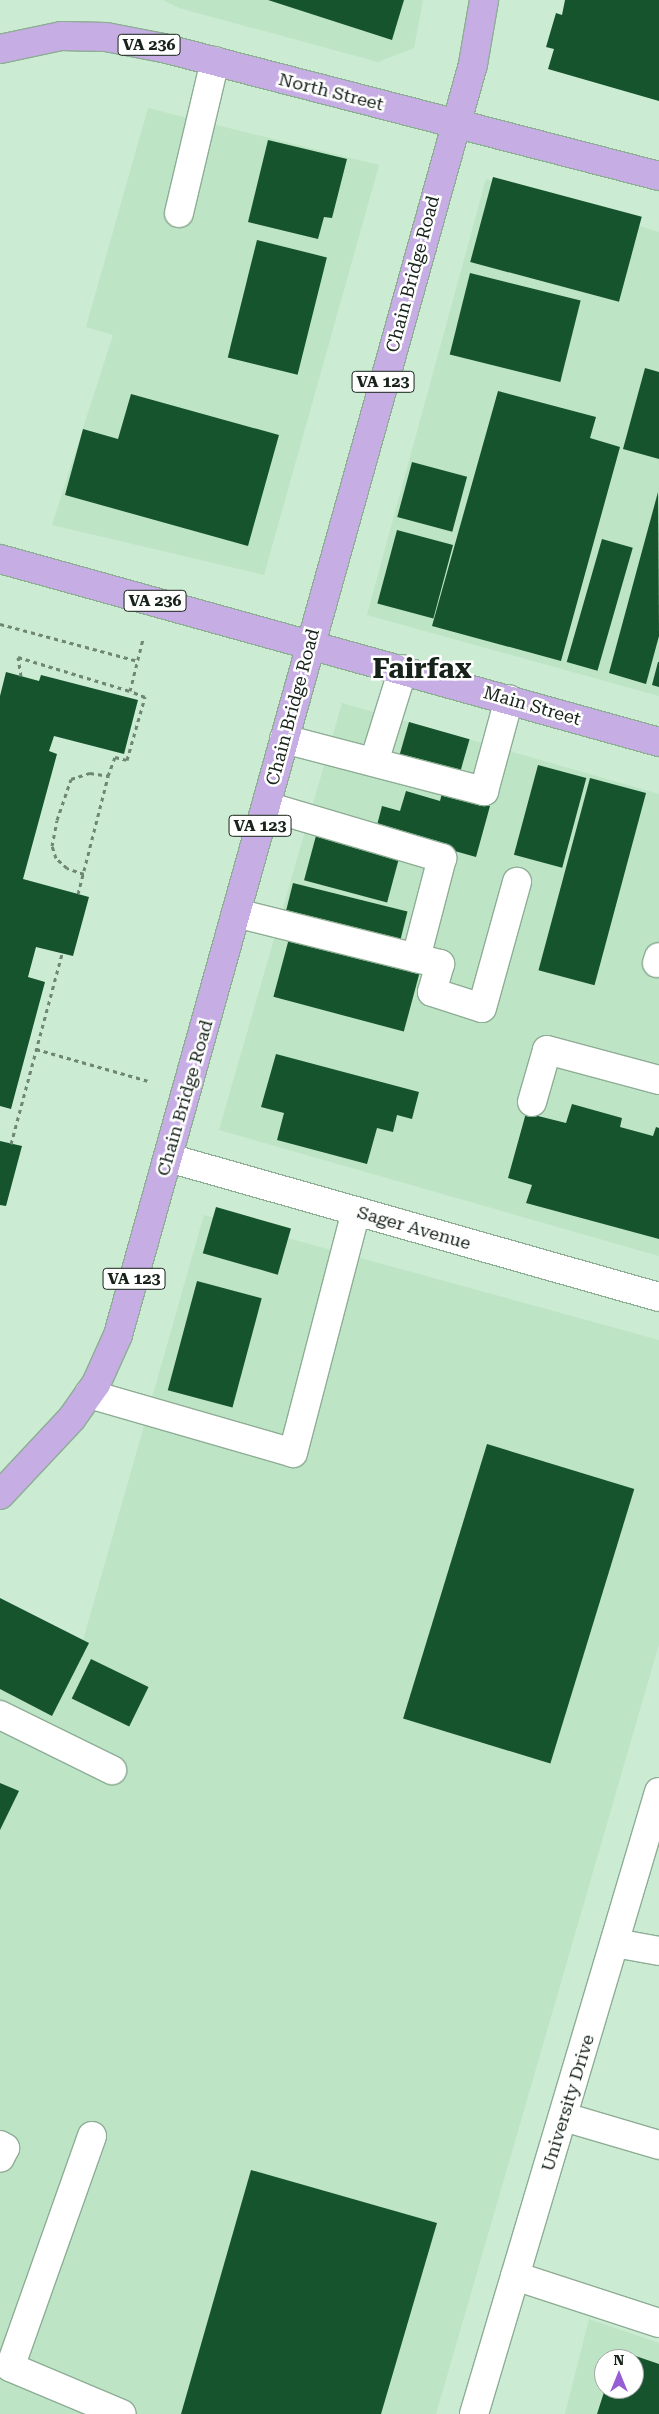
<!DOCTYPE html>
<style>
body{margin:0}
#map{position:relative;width:659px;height:2414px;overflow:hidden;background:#cbebd2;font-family:"Roboto Serif",serif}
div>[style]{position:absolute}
.built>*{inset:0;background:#bde4c5}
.building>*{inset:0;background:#16542d;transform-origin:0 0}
.path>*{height:3px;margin-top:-1.5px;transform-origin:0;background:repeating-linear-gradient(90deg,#708675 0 4px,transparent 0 8px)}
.roads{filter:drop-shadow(1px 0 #8ead95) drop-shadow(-1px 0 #8ead95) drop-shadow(0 1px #8ead95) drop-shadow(0 -1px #8ead95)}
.minor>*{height:28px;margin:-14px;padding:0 14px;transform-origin:14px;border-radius:14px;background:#fff}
.major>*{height:28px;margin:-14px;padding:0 14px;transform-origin:14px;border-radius:14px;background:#c6ade4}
span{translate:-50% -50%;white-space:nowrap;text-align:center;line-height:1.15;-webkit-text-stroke:5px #fff;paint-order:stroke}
.shield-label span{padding:1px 4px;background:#fff;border:1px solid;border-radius:4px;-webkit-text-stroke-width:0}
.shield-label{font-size:16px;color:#17231a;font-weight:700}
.street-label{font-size:18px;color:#17231a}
.town-label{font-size:28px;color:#17231a;font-weight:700}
.north{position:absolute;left:594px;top:2349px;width:50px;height:50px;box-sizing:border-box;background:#fff;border:1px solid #a2a7a3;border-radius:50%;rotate:0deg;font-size:14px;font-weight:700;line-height:20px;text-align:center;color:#17231a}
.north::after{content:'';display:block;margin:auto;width:18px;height:22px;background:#965dd5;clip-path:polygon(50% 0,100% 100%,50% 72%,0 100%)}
</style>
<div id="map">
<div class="built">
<i style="clip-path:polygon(163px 0,423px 0,414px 48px,378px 62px,179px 8px)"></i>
<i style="clip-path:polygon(148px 108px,379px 165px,264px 575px,52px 525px,113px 335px,86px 327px)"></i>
<i style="clip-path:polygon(486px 179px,659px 232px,659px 696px,367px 615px)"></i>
<i style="clip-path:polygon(342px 703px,659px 794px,659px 1256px,219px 1130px)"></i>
<i style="clip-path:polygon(204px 1215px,659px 1340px,659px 1644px,436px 2414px,0 2414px,0 1603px,82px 1644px)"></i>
<i style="clip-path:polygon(evenodd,589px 2319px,659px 2343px,659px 2414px,565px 2414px,589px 2319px,604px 2359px,634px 2359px,634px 2389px,604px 2389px,604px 2359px)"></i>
</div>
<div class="building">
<i style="clip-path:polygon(268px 0,404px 0,392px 40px)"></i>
<i style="clip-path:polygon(565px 0,659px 0,659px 101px,548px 69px,554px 49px,546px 47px,556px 13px,562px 15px)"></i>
<i style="clip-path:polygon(268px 140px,347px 159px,332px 218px,324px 217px,318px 239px,248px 222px)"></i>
<i style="left:493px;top:177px;width:154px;height:88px;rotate:15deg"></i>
<i style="left:257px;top:240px;width:72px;height:121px;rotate:14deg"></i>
<i style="left:470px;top:273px;width:114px;height:84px;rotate:14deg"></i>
<i style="clip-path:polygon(645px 368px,659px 372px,659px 459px,623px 449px)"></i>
<i style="clip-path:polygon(498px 391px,596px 417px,590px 438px,620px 447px,561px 661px,432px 626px)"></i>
<i style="clip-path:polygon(131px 394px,279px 435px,248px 546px,65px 495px,83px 429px,118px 439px)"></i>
<i style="left:412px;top:462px;width:57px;height:57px;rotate:15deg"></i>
<i style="clip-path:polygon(658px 492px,659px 636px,646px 684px,609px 673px)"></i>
<i style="left:397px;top:530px;width:58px;height:76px;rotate:15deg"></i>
<i style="left:602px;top:539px;width:32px;height:128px;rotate:16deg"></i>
<i style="clip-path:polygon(658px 662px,659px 662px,659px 687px,652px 685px)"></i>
<i style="clip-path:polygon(6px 672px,39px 681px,41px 675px,138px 700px,124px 754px,54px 736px,49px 751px,57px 754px,23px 879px,89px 897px,73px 956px,36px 947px,28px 977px,45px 982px,11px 1109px,0 1106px,0 696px)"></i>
<i style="left:409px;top:722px;width:63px;height:37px;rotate:16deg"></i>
<i style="left:538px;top:765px;width:50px;height:93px;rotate:15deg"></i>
<i style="left:590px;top:778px;width:58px;height:199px;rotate:15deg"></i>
<i style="clip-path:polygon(406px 791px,440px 801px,442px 793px,490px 806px,476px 857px,376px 829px,382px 806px,400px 811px)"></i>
<i style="left:317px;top:832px;width:86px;height:50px;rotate:15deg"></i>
<i style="left:293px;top:883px;width:118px;height:36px;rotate:14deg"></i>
<i style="left:291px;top:931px;width:135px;height:68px;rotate:15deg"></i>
<i style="clip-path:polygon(276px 1054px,419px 1092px,412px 1119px,397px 1115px,393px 1132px,377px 1128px,367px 1164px,277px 1140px,284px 1113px,261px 1107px)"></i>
<i style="clip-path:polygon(572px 1104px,622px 1118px,620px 1127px,653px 1136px,656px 1127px,659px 1128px,659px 1239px,526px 1203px,532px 1185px,508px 1178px,526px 1113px,566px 1123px)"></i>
<i style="clip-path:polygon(0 1141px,22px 1146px,6px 1206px,0 1205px)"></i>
<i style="left:216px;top:1207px;width:78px;height:48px;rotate:16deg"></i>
<i style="left:197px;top:1281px;width:67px;height:113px;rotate:15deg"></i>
<i style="left:487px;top:1444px;width:154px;height:287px;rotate:17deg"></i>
<i style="clip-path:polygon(0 1598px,89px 1643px,52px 1716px,0 1689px)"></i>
<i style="left:91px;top:1659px;width:64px;height:44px;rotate:26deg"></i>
<i style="clip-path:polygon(0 1783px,19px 1791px,0 1830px)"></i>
<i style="clip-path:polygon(251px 2170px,437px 2223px,381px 2414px,181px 2414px)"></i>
<i style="clip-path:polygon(618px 2350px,659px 2364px,659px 2414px,597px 2414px,605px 2389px,634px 2389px,634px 2359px,615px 2359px)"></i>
</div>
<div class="path">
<i style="left:0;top:624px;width:143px;rotate:15deg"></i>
<i style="left:21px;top:676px;width:19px;rotate:-99deg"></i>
<i style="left:18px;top:657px;width:117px;rotate:16.9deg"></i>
<i style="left:84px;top:874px;width:18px;rotate:-161deg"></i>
<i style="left:67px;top:868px;width:15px;rotate:-138deg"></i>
<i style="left:56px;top:858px;width:13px;rotate:-108deg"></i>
<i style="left:52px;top:846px;width:26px;rotate:-79deg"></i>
<i style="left:57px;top:820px;width:43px;rotate:-71.1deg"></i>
<i style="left:71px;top:779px;width:20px;rotate:-18deg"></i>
<i style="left:90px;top:773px;width:18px;rotate:9deg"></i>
<i style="left:78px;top:894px;width:122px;rotate:-75.7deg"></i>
<i style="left:108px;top:776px;width:20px;rotate:-70deg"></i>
<i style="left:115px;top:757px;width:12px;rotate:14deg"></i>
<i style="left:127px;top:760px;width:66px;rotate:-74.1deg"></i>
<i style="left:145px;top:697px;width:16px;rotate:-158deg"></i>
<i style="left:130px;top:691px;width:54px;rotate:-76deg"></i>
<i style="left:36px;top:1049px;width:116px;rotate:15.9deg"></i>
<i style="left:11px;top:1144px;width:198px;rotate:-75deg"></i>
</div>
<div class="roads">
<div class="minor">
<i style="left:179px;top:213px;width:156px;rotate:-76.7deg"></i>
<i style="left:284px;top:739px;width:207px;rotate:14.6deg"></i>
<i style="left:484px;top:791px;width:95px;rotate:-74.8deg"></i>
<i style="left:374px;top:762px;width:97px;rotate:-72.7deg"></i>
<i style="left:266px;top:806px;width:184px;rotate:16.5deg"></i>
<i style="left:442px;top:858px;width:103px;rotate:104.6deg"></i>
<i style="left:416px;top:958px;width:25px;rotate:14deg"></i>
<i style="left:440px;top:964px;width:29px;rotate:106deg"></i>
<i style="left:432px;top:992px;width:52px;rotate:17.7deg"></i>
<i style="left:482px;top:1008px;width:131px;rotate:-74.5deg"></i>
<i style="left:236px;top:913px;width:186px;rotate:14deg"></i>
<i style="left:657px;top:963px;width:6px;rotate:-72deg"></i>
<i style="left:532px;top:1102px;width:54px;rotate:-73.9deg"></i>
<i style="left:547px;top:1050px;width:116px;rotate:15deg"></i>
<i style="left:169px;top:1158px;width:509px;rotate:15.84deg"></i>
<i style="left:89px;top:1394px;width:212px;rotate:16.1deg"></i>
<i style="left:293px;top:1453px;width:249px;rotate:-75.4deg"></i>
<i style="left:0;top:1715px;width:125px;rotate:26.2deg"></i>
<i style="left:615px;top:1943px;width:45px;rotate:10.3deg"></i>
<i style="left:564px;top:2117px;width:99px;rotate:16.4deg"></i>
<i style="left:92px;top:2136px;width:245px;rotate:109.5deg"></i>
<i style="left:10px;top:2367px;width:121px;rotate:22.8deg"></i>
<i style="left:0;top:2145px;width:6px;rotate:31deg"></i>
<i style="left:5px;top:2148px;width:11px;rotate:117deg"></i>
<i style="left:515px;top:2276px;width:151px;rotate:18.1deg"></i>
<i style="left:474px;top:2414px;width:649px;rotate:-73.44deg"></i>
</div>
<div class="major">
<i style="left:0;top:49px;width:62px;rotate:-12deg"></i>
<i style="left:61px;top:36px;width:45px;rotate:1.3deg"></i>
<i style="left:106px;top:37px;width:58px;rotate:10.9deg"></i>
<i style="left:163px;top:48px;width:512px;rotate:14.47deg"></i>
<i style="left:0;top:559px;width:684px;rotate:15.52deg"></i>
<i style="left:0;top:1495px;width:105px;rotate:-46.9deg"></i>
<i style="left:72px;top:1418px;width:42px;rotate:-54.8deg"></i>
<i style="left:96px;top:1384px;width:54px;rotate:-65.8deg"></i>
<i style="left:118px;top:1335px;width:1320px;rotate:-74.39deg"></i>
<i style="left:473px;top:64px;width:65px;rotate:-80.2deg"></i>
</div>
</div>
<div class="shield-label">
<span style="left:149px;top:45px">VA 236</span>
<span style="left:383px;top:382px">VA 123</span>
<span style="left:155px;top:601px">VA 236</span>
<span style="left:260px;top:826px">VA 123</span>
<span style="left:134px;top:1279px">VA 123</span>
</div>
<div class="street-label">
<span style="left:331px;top:92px;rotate:14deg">North Street</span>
<span style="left:413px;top:274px;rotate:-75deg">Chain Bridge Road</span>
<span style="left:532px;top:706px;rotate:16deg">Main Street</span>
<span style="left:293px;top:707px;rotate:-75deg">Chain Bridge Road</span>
<span style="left:185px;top:1098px;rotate:-74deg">Chain Bridge Road</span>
<span style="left:414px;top:1228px;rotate:16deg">Sager Avenue</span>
<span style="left:568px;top:2103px;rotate:-73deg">University Drive</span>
</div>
<div class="town-label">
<span style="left:422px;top:669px">Fairfax</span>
</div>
<div class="north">N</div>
</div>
